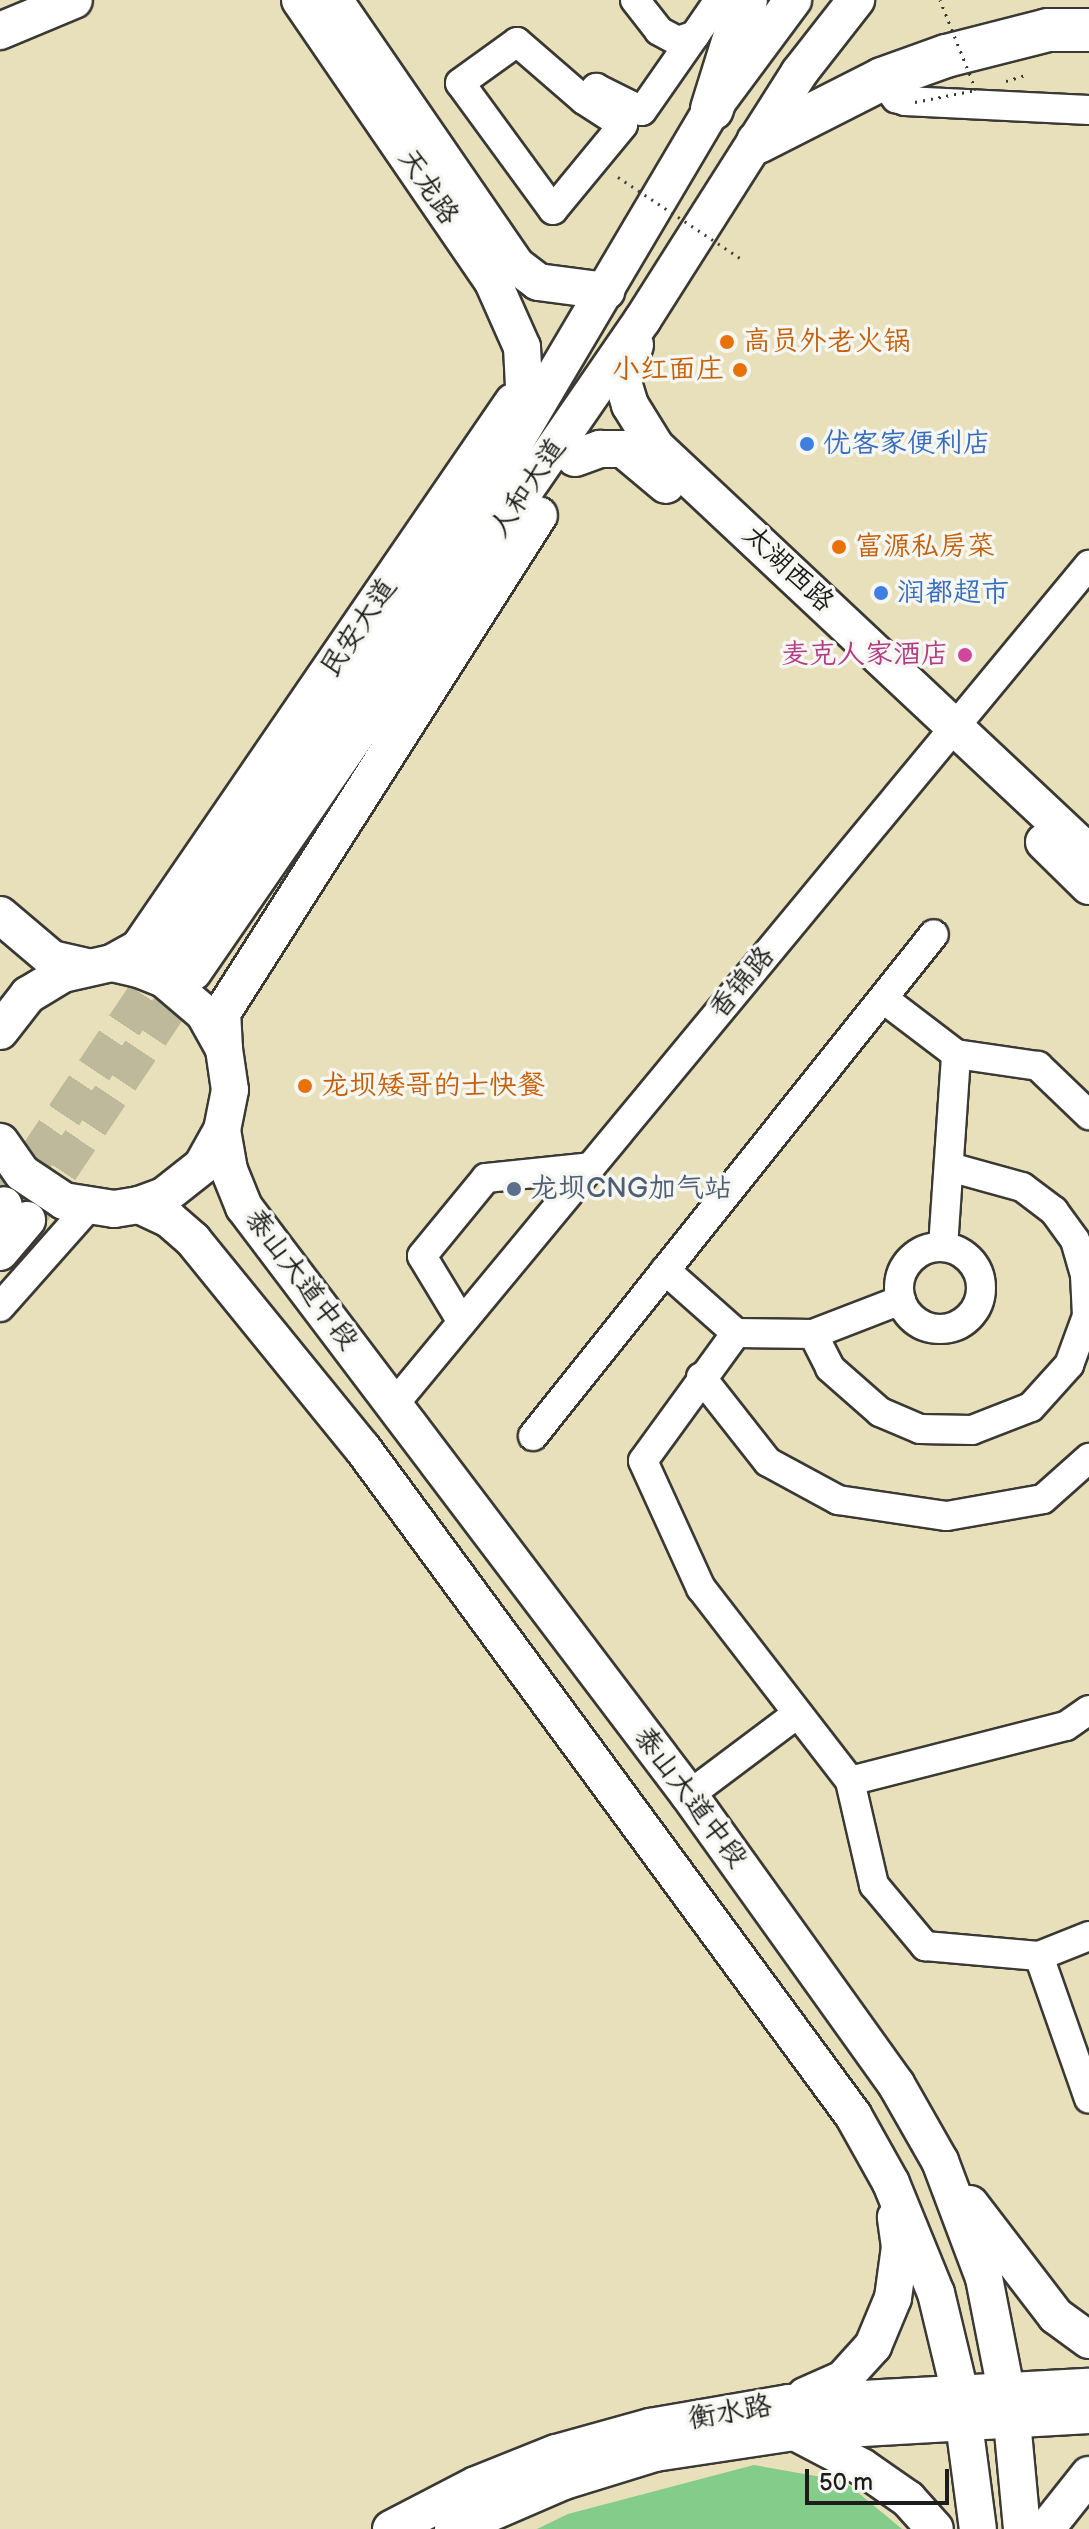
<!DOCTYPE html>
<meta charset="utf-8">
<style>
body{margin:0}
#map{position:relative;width:1089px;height:2529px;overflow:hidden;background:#e7e0ba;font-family:"Balsamiq Sans","LXGW WenKai TC",sans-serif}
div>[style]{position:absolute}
.green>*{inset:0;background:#83cc89}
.major-tunnel>*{height:36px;margin-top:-18px;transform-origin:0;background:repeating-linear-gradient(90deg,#beb99a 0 36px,transparent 0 54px)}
.path>*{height:3px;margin-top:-1.5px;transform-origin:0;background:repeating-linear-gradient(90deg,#3a3934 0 2px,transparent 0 8px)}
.roads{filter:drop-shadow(2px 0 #3a3934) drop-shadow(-2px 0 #3a3934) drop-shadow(0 2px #3a3934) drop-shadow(0 -2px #3a3934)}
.minor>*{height:28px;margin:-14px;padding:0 14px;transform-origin:14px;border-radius:14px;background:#fff}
.minor>.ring{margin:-14px;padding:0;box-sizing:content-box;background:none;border:28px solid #fff;border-radius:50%}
.major>*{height:36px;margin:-18px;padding:0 18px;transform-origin:18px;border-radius:18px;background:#fff}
.highway>*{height:42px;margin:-21px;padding:0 21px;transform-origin:21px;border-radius:21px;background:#fff}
.path-bridge>*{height:3px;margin-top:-1.5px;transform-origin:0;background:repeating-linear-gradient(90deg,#3a3934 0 2px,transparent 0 8px)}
.dots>*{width:22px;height:22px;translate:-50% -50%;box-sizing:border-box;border:4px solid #f6f6f2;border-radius:50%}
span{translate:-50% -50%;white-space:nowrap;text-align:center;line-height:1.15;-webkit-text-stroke:7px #f6f6f2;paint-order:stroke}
.street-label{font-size:28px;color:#1c1c1c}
.food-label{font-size:28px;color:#c56008}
.left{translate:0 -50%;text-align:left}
.right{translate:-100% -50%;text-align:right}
.shop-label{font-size:28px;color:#366cbe}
.hotel-label{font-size:28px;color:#b23c85}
.service-label{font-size:28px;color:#4e5e75}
.scale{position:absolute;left:805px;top:2469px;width:144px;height:36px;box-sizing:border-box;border:4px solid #1c1c1c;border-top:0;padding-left:10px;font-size:24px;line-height:28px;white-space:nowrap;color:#1c1c1c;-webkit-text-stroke:6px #f6f6f2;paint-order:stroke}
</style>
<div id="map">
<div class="green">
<i style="clip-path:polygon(754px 2465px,844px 2481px,902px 2529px,537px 2529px,568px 2514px)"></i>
</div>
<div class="major-tunnel">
<i style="left:4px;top:1205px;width:298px;rotate:-56.2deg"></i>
<i style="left:30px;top:1215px;width:293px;rotate:-56.1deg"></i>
</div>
<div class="path">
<i style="left:1006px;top:81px;width:21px;rotate:-17deg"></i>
</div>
<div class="roads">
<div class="minor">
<i style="left:635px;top:0;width:39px;rotate:52deg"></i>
<i style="left:659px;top:31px;width:21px;rotate:28deg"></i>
<i style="left:678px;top:41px;width:18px;rotate:-19deg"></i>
<i style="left:695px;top:35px;width:42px;rotate:-55.6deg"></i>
<i style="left:517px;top:42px;width:89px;rotate:40.9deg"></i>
<i style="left:584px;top:100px;width:46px;rotate:32.7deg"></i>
<i style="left:623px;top:125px;width:110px;rotate:129.5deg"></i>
<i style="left:553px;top:210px;width:157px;rotate:-126.2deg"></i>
<i style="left:460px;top:83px;width:70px;rotate:-35.7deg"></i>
<i style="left:882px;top:79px;width:24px;rotate:54deg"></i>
<i style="left:896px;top:98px;width:9px;rotate:18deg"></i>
<i style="left:905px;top:101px;width:184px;rotate:2.8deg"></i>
<i style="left:591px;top:94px;width:8px;rotate:-50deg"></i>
<i style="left:596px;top:88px;width:51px;rotate:26.6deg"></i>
<i style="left:642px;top:111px;width:93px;rotate:-55.1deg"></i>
<i style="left:885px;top:1000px;width:89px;rotate:37.3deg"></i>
<i style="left:956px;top:1054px;width:83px;rotate:8.3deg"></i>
<i style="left:1038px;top:1066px;width:71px;rotate:43.9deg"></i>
<i style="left:943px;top:1247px;width:193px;rotate:-86.1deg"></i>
<i class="ring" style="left:899px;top:1247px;width:54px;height:54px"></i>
<i style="left:665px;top:1270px;width:95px;rotate:41.6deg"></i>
<i style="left:901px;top:1300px;width:94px;rotate:158.9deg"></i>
<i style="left:813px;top:1334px;width:77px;rotate:-179.3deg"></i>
<i style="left:736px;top:1333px;width:158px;rotate:126deg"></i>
<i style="left:643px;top:1461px;width:140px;rotate:65.5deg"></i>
<i style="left:701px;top:1588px;width:244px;rotate:52.3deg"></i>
<i style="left:850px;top:1781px;width:107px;rotate:77deg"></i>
<i style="left:874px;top:1885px;width:80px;rotate:50.1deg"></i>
<i style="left:925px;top:1946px;width:114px;rotate:5deg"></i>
<i style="left:1039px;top:1956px;width:54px;rotate:-21.8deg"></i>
<i style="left:0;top:1307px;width:132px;rotate:-48.4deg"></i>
<i style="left:462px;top:1322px;width:77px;rotate:-121.2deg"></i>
<i style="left:422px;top:1256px;width:101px;rotate:-50.6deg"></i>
<i style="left:486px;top:1178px;width:105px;rotate:-6deg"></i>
<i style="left:813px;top:1334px;width:38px;rotate:63deg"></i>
<i style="left:830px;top:1368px;width:67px;rotate:41.3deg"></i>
<i style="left:880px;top:1412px;width:43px;rotate:23deg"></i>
<i style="left:920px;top:1429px;width:52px;rotate:1.1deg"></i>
<i style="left:972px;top:1430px;width:63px;rotate:-21.3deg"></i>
<i style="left:1031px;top:1407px;width:57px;rotate:-47.9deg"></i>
<i style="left:1069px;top:1365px;width:52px;rotate:-69.8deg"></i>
<i style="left:1087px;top:1316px;width:41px;rotate:-92.8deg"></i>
<i style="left:1085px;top:1275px;width:36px;rotate:-106deg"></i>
<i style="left:1075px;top:1240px;width:36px;rotate:-126deg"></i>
<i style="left:1054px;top:1211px;width:40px;rotate:-143deg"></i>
<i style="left:1022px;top:1187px;width:75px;rotate:-164.5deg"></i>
<i style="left:701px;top:1377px;width:108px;rotate:51.8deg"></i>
<i style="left:768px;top:1462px;width:80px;rotate:28.5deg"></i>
<i style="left:838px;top:1500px;width:110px;rotate:8.4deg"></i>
<i style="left:947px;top:1516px;width:97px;rotate:-10deg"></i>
<i style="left:1043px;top:1499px;width:62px;rotate:-41.7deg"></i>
<i style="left:396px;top:1402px;width:1087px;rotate:-50.38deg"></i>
<i style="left:533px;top:1436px;width:642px;rotate:-51.38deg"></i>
<i style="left:850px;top:1781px;width:223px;rotate:-14.3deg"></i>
<i style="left:1066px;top:1726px;width:28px;rotate:-35deg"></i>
<i style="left:689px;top:1795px;width:135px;rotate:-36.9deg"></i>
<i style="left:1039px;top:1956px;width:151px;rotate:70.7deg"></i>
</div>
<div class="major">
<i style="left:300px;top:0;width:342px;rotate:55.6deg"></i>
<i style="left:493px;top:282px;width:71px;rotate:66deg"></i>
<i style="left:522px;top:347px;width:40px;rotate:87.1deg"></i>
<i style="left:334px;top:0;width:323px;rotate:55.5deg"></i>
<i style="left:517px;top:266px;width:26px;rotate:37deg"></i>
<i style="left:538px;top:282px;width:69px;rotate:7.5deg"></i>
<i style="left:0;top:31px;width:80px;rotate:-22.7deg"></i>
<i style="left:635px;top:345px;width:39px;rotate:108deg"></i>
<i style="left:623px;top:382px;width:24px;rotate:73deg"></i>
<i style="left:630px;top:405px;width:49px;rotate:58.2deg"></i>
<i style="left:656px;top:447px;width:594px;rotate:43.16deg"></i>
<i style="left:575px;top:458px;width:27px;rotate:-20deg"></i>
<i style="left:600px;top:449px;width:23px"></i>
<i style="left:623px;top:449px;width:56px;rotate:39.9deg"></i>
<i style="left:1044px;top:842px;width:63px;rotate:44.4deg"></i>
<i style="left:0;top:915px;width:68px;rotate:40.2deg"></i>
<i style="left:52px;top:959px;width:36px;rotate:13deg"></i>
<i style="left:170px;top:957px;width:555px;rotate:-55.79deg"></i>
<i style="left:482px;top:498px;width:452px;rotate:-59.4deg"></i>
<i style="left:712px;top:109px;width:136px;rotate:-53.4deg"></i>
<i style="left:112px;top:963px;width:31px;rotate:-29deg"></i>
<i style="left:139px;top:948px;width:662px;rotate:-55.59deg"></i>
<i style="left:193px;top:972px;width:793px;rotate:-55.43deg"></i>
<i style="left:643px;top:319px;width:291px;rotate:-57.6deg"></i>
<i style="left:799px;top:73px;width:93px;rotate:-52deg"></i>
<i style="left:0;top:1031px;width:46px;rotate:-52.1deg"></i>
<i style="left:28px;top:995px;width:41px;rotate:-31deg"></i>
<i style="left:63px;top:974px;width:50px;rotate:-12.7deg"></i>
<i style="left:112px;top:963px;width:28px;rotate:13deg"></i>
<i style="left:139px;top:969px;width:27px;rotate:22deg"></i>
<i style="left:164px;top:979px;width:52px;rotate:40.4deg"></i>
<i style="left:204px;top:1013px;width:41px;rotate:60.9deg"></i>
<i style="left:224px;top:1049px;width:41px;rotate:81.7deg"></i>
<i style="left:230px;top:1090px;width:41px;rotate:101.3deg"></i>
<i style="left:222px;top:1130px;width:41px;rotate:119.1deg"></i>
<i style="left:202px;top:1166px;width:48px;rotate:141.7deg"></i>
<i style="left:164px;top:1196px;width:27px;rotate:160deg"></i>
<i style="left:139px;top:1205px;width:25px;rotate:171deg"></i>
<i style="left:114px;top:1209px;width:51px;rotate:-170.9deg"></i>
<i style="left:64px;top:1201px;width:50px;rotate:-146.3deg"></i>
<i style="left:22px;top:1173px;width:38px;rotate:-125deg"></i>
<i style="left:224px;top:1049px;width:36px;rotate:-93deg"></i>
<i style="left:222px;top:1013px;width:590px;rotate:-57.52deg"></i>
<i style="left:222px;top:1130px;width:41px;rotate:80.1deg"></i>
<i style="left:229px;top:1170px;width:40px;rotate:68deg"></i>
<i style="left:244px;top:1207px;width:737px;rotate:52.88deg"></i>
<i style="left:689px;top:1795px;width:355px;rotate:54.4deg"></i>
<i style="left:896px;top:2084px;width:89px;rotate:60.3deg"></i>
<i style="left:940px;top:2161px;width:125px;rotate:69.4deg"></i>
<i style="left:984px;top:2278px;width:146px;rotate:78.9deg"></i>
<i style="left:1012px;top:2421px;width:108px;rotate:84.7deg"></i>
<i style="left:139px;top:1205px;width:33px;rotate:25deg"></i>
<i style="left:169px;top:1219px;width:32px;rotate:41deg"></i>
<i style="left:193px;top:1240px;width:269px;rotate:50.9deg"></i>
<i style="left:363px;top:1449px;width:827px;rotate:53.66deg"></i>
<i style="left:853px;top:2115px;width:78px;rotate:60.8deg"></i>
<i style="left:891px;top:2183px;width:119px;rotate:67.8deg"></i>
<i style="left:936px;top:2293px;width:103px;rotate:76.5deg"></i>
<i style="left:960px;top:2393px;width:137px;rotate:82.5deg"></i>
<i style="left:0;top:1210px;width:6px;rotate:-51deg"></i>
<i style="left:0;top:1252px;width:42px;rotate:-49.8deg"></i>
<i style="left:970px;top:2204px;width:141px;rotate:52.5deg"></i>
<i style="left:1056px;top:2316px;width:41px;rotate:36deg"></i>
<i style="left:805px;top:2396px;width:42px;rotate:-24.1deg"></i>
<i style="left:843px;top:2379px;width:45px;rotate:-47.7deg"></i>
<i style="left:873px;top:2346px;width:52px;rotate:-67.4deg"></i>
<i style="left:893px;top:2298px;width:51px;rotate:-82.2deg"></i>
<i style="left:900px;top:2247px;width:30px;rotate:-98deg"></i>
<i style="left:795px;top:2432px;width:76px;rotate:27.6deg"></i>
<i style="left:862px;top:2467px;width:56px;rotate:34.8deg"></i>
<i style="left:908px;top:2499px;width:40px;rotate:48deg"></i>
<i style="left:391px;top:2529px;width:96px;rotate:-27.4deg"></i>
<i style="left:476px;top:2485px;width:86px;rotate:-21.8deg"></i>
<i style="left:556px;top:2453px;width:98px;rotate:-15.5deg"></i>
<i style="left:650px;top:2427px;width:141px;rotate:-9.8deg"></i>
<i style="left:789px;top:2403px;width:300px;rotate:-3.1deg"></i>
<i style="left:453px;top:2529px;width:121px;rotate:-23.4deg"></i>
<i style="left:564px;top:2481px;width:95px;rotate:-17.1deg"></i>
<i style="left:655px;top:2453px;width:141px;rotate:-8.6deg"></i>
<i style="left:794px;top:2432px;width:295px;rotate:-3.3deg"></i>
<i style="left:1046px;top:2529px;width:69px;rotate:-51.5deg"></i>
</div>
<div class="highway">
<i style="left:712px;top:109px;width:114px;rotate:-72.7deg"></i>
<i style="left:758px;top:142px;width:139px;rotate:-26.9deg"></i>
<i style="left:882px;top:79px;width:68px;rotate:-19.8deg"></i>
<i style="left:946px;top:56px;width:105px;rotate:-14.3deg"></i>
<i style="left:1048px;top:30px;width:41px"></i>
</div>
</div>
<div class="path-bridge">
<i style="left:915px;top:102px;width:62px;rotate:-11.1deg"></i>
<i style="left:976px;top:90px;width:97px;rotate:-111.8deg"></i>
<i style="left:618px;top:177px;width:146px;rotate:33.6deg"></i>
</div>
<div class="dots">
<i style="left:727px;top:342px;background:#e8710a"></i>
<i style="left:740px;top:370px;background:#e8710a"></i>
<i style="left:807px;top:444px;background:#3f7fe0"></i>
<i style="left:839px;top:547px;background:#e8710a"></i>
<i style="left:881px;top:593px;background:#3f7fe0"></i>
<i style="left:965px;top:655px;background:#d1479c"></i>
<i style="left:305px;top:1086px;background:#e8710a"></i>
<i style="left:514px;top:1189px;background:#5c6f8a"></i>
</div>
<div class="street-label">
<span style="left:428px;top:187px;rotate:56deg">天龙路</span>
<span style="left:528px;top:488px;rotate:-56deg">人和大道</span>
<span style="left:788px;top:569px;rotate:43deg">太湖西路</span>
<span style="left:359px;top:628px;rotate:-56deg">民安大道</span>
<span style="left:742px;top:983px;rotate:-50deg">香锦路</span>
<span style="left:301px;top:1280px;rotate:53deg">泰山大道中段</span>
<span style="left:690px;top:1798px;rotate:53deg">泰山大道中段</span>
<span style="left:730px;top:2413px;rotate:-10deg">衡水路</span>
</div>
<div class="food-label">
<span class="left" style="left:743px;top:342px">高员外老火锅</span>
<span class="right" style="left:724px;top:370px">小红面庄</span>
<span class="left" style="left:855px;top:547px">富源私房菜</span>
<span class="left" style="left:321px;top:1086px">龙坝矮哥的士快餐</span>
</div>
<div class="shop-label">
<span class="left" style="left:823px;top:444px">优客家便利店</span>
<span class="left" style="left:897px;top:593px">润都超市</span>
</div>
<div class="hotel-label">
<span class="right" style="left:949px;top:655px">麦克人家酒店</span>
</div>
<div class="service-label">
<span class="left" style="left:530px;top:1189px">龙坝CNG加气站</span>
</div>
<div class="scale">50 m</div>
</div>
